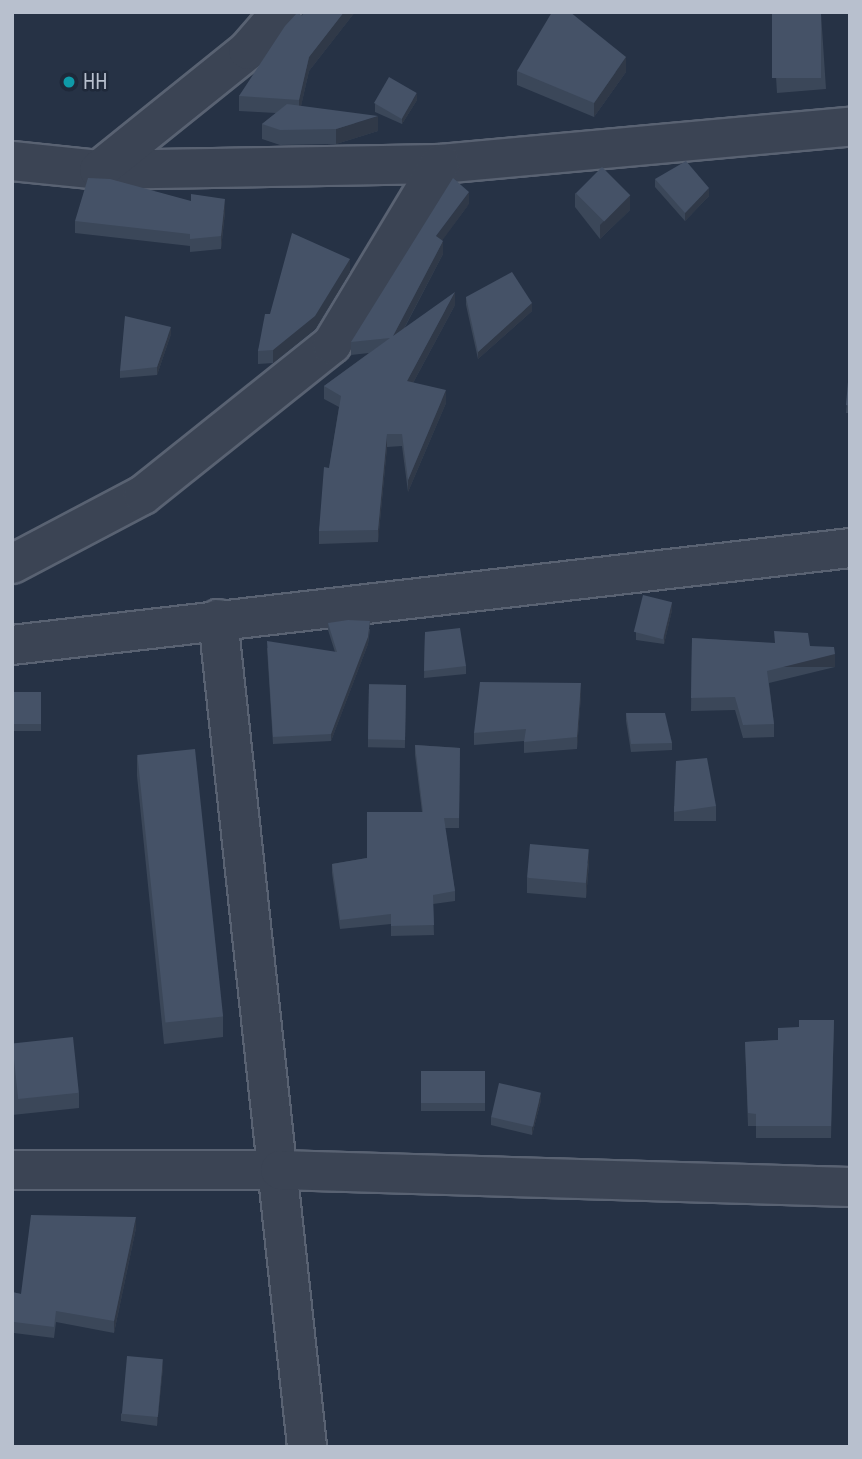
<!DOCTYPE html>
<html>
<head>
<meta charset="utf-8">
<style>
  body { margin:0 }
  #map { position:relative; width:862px; height:1459px; overflow:hidden; background:#263245; font-family:"Sofia Sans Condensed",sans-serif }
  div>[style] { position:absolute }
  [style*='--x'] { left:calc(var(--x)*1px); top:calc(var(--y)*1px); width:calc(var(--w)*1px); rotate:calc(var(--a)*1deg) }
  .roads { filter:drop-shadow(2px 0 #596272) drop-shadow(-2px 0 #596272) drop-shadow(0 2px #596272) drop-shadow(0 -2px #596272) }
  .minor>* { height:38px; margin:-19px; padding:0 19px; transform-origin:19px; border-radius:19px; background:#3b4454 }
  .wall>* { inset:0; background:#3b4759; transform-origin:0 0 }
  .shaded-wall>* { inset:0; background:#303948; transform-origin:0 0 }
  .building>* { inset:0; background:#455267; transform-origin:0 0 }
  .dots>* { width:19px; height:19px; translate:-50% -50%; box-sizing:border-box; border:4px solid #1f293a; border-radius:50% }
  span { translate:-50% -50%; white-space:nowrap; text-align:center; line-height:1.15; -webkit-text-stroke:5px #1f293a; paint-order:stroke }
  .poi-label { font-size:24px; color:#b8c0ce }
  .left { translate:0 -50%; text-align:left }
  .frame { position:absolute; inset:0; border:14px solid #b8c0ce; pointer-events:none }
</style>
</head>
<body>
<div id="map">
  <div class="roads">
    <div class="minor">
      <i style="--x:12;--y:161;--w:87;--a:5.9"></i>
      <i style="--x:99;--y:170;--w:341;--a:-1"></i>
      <i style="--x:440;--y:164;--w:412;--a:-5.2"></i>
      <i style="--x:99;--y:170;--w:191;--a:-38.8"></i>
      <i style="--x:248;--y:50;--w:50;--a:-49"></i>
      <i style="--x:12;--y:564;--w:148;--a:-27.8"></i>
      <i style="--x:143;--y:495;--w:242;--a:-38.6"></i>
      <i style="--x:332;--y:344;--w:210;--a:-59"></i>
      <i style="--x:218;--y:619;--w:833;--a:83.86"></i>
      <i style="--x:12;--y:645;--w:844;--a:-6.6"></i>
      <i style="--x:12;--y:1170;--w:268;--a:0"></i>
      <i style="--x:280;--y:1170;--w:570;--a:1.71"></i>
    </div>
  </div>
  <div class="wall">
    <i style="clip-path:polygon(304px 12px,355px 12px,309px 71px,301px 106px,378px 131px,336px 144px,280px 145px,262px 139px,262px 124px,276px 113px,239px 111px,239px 96px)"></i>
    <i style="clip-path:polygon(772px 12px,834px 12px,821px 13px,826px 89px,777px 93px)"></i>
    <i style="clip-path:polygon(517px 71px,626px 72px,594px 117px,517px 85px)"></i>
    <i style="clip-path:polygon(417px 100px,402px 124px,375px 112px,375px 104px)"></i>
    <i style="clip-path:polygon(655px 179px,709px 196px,685px 221px,655px 187px)"></i>
    <i style="clip-path:polygon(575px 193px,630px 210px,600px 239px,575px 207px)"></i>
    <i style="clip-path:polygon(469px 204px,442px 240px,443px 254px,404px 329px,455px 305px,413px 383px,446px 403px,408px 492px,402px 446px,387px 447px,378px 542px,319px 544px,319px 531px,339px 407px,324px 399px,324px 386px,369px 353px,351px 355px,351px 342px)"></i>
    <i style="clip-path:polygon(225px 212px,221px 249px,190px 252px,190px 246px,75px 233px,75px 221px)"></i>
    <i style="clip-path:polygon(350px 272px,315px 329px,273px 363px,258px 364px,258px 351px,270px 314px)"></i>
    <i style="clip-path:polygon(466px 297px,532px 311px,478px 359px,466px 305px)"></i>
    <i style="clip-path:polygon(171px 334px,157px 375px,120px 378px,120px 371px)"></i>
    <i style="clip-path:polygon(850px 370px,850px 413px,846px 413px)"></i>
    <i style="clip-path:polygon(672px 610px,664px 644px,636px 640px,636px 632px)"></i>
    <i style="clip-path:polygon(328px 623px,370px 629px,368px 644px,331px 741px,273px 744px,267px 648px,335px 652px,328px 630px)"></i>
    <i style="clip-path:polygon(425px 632px,466px 666px,466px 674px,424px 678px)"></i>
    <i style="clip-path:polygon(692px 638px,810px 646px,835px 667px,769px 683px,774px 724px,774px 737px,743px 738px,735px 710px,691px 711px)"></i>
    <i style="left:406px;top:685px;width:63px;height:37px;rotate:91deg"></i>
    <i style="left:41px;top:692px;width:39px;height:29px;rotate:90deg"></i>
    <i style="clip-path:polygon(581px 695px,577px 749px,524px 753px,524px 741px,474px 745px,474px 733px)"></i>
    <i style="clip-path:polygon(626px 713px,672px 743px,672px 750px,631px 752px,626px 721px)"></i>
    <i style="clip-path:polygon(415px 745px,460px 748px,459px 828px,445px 828px,455px 891px,455px 901px,433px 904px,434px 935px,391px 936px,391px 924px,340px 929px,332px 873px,332px 864px,367px 858px,422px 812px,415px 755px)"></i>
    <i style="clip-path:polygon(137px 755px,223px 1017px,223px 1037px,164px 1044px,137px 776px)"></i>
    <i style="left:716px;top:806px;width:15px;height:42px;rotate:90deg"></i>
    <i style="clip-path:polygon(589px 863px,586px 898px,527px 893px,527px 878px)"></i>
    <i style="clip-path:polygon(834px 1020px,831px 1138px,756px 1138px,756px 1126px,748px 1126px,745px 1042px,778px 1040px,799px 1027px)"></i>
    <i style="clip-path:polygon(12px 1044px,79px 1093px,79px 1108px,12px 1115px)"></i>
    <i style="left:485px;top:1071px;width:40px;height:64px;rotate:90deg"></i>
    <i style="clip-path:polygon(541px 1100px,532px 1135px,491px 1125px,491px 1117px)"></i>
    <i style="clip-path:polygon(136px 1228px,114px 1333px,56px 1322px,54px 1338px,14px 1333px,12px 1340px,12px 1292px,21px 1294px)"></i>
    <i style="clip-path:polygon(163px 1367px,157px 1426px,121px 1421px,121px 1414px)"></i>
  </div>
  <div class="shaded-wall">
    <i style="clip-path:polygon(344px 12px,355px 12px,309px 71px,299px 115px,299px 100px,309px 57px)"></i>
    <i style="clip-path:polygon(626px 57px,626px 72px,594px 117px,594px 103px)"></i>
    <i style="clip-path:polygon(417px 93px,417px 100px,402px 124px,402px 117px)"></i>
    <i style="clip-path:polygon(378px 116px,378px 131px,336px 144px,336px 129px)"></i>
    <i style="clip-path:polygon(709px 188px,709px 196px,685px 221px,685px 213px)"></i>
    <i style="clip-path:polygon(469px 192px,469px 204px,436px 249px,436px 236px)"></i>
    <i style="clip-path:polygon(630px 195px,630px 210px,600px 239px,600px 225px)"></i>
    <i style="clip-path:polygon(225px 199px,225px 212px,221px 249px,221px 236px)"></i>
    <i style="clip-path:polygon(443px 241px,443px 254px,393px 349px,393px 336px)"></i>
    <i style="clip-path:polygon(350px 259px,350px 272px,315px 329px,273px 363px,273px 350px)"></i>
    <i style="clip-path:polygon(455px 292px,455px 305px,407px 394px,407px 381px)"></i>
    <i style="clip-path:polygon(532px 303px,532px 311px,478px 359px,478px 352px)"></i>
    <i style="clip-path:polygon(171px 327px,171px 334px,157px 375px,157px 367px)"></i>
    <i style="clip-path:polygon(446px 390px,446px 403px,408px 492px,408px 480px)"></i>
    <i style="clip-path:polygon(387px 434px,387px 447px,378px 542px,378px 530px)"></i>
    <i style="clip-path:polygon(672px 602px,672px 610px,664px 644px,664px 636px)"></i>
    <i style="clip-path:polygon(370px 621px,368px 644px,331px 741px,331px 734px)"></i>
    <i style="left:835px;top:654px;width:13px;height:70px;rotate:90deg"></i>
    <i style="clip-path:polygon(581px 683px,581px 695px,577px 749px,577px 737px)"></i>
    <i style="clip-path:polygon(589px 849px,589px 863px,586px 898px,586px 883px)"></i>
    <i style="clip-path:polygon(541px 1093px,541px 1100px,532px 1135px,532px 1128px)"></i>
    <i style="clip-path:polygon(136px 1217px,136px 1228px,114px 1333px,114px 1321px)"></i>
    <i style="clip-path:polygon(163px 1359px,163px 1367px,157px 1426px,157px 1418px)"></i>
  </div>
  <div class="building">
    <i style="clip-path:polygon(304px 12px,344px 12px,309px 57px,299px 100px,239px 96px,285px 26px,297px 13px,302px 16px)"></i>
    <i style="clip-path:polygon(552px 12px,570px 12px,626px 57px,594px 103px,517px 71px)"></i>
    <i style="left:772px;top:12px;width:49px;height:66px"></i>
    <i style="left:389px;top:77px;width:32px;height:30px;rotate:30deg"></i>
    <i style="clip-path:polygon(287px 104px,378px 116px,336px 129px,280px 130px,262px 124px)"></i>
    <i style="clip-path:polygon(686px 161px,709px 188px,685px 213px,655px 179px)"></i>
    <i style="left:602px;top:167px;width:40px;height:37px;rotate:45deg"></i>
    <i style="clip-path:polygon(88px 178px,110px 179px,191px 201px,191px 194px,225px 199px,221px 236px,190px 239px,190px 234px,75px 221px)"></i>
    <i style="clip-path:polygon(453px 178px,469px 192px,436px 236px,443px 241px,393px 336px,455px 292px,407px 381px,446px 390px,408px 480px,402px 434px,387px 434px,378px 530px,319px 531px,324px 467px,329px 468px,341px 396px,324px 386px,390px 338px,351px 342px)"></i>
    <i style="clip-path:polygon(292px 233px,350px 259px,315px 316px,273px 350px,258px 351px,265px 314px,270px 314px)"></i>
    <i style="clip-path:polygon(512px 272px,532px 303px,478px 352px,466px 297px)"></i>
    <i style="clip-path:polygon(125px 316px,171px 327px,157px 367px,120px 371px)"></i>
    <i style="clip-path:polygon(849px 370px,850px 370px,850px 406px,846px 405px)"></i>
    <i style="left:643px;top:595px;width:30px;height:38px;rotate:14deg"></i>
    <i style="clip-path:polygon(348px 620px,370px 621px,368px 637px,331px 734px,273px 737px,267px 641px,337px 652px,328px 623px)"></i>
    <i style="clip-path:polygon(460px 628px,466px 666px,424px 671px,425px 632px)"></i>
    <i style="clip-path:polygon(774px 631px,808px 633px,810px 646px,834px 647px,835px 654px,767px 671px,774px 724px,743px 725px,735px 697px,691px 698px,692px 638px,775px 643px)"></i>
    <i style="clip-path:polygon(480px 682px,581px 683px,577px 737px,524px 742px,526px 729px,474px 733px)"></i>
    <i style="left:406px;top:685px;width:55px;height:37px;rotate:91deg"></i>
    <i style="left:41px;top:692px;width:32px;height:29px;rotate:90deg"></i>
    <i style="clip-path:polygon(626px 713px,665px 713px,672px 743px,631px 744px)"></i>
    <i style="clip-path:polygon(415px 745px,460px 748px,459px 818px,444px 818px,455px 891px,433px 895px,434px 925px,391px 926px,391px 914px,340px 920px,332px 864px,367px 858px,367px 812px,423px 812px)"></i>
    <i style="left:195px;top:749px;width:269px;height:58px;rotate:84deg"></i>
    <i style="clip-path:polygon(707px 758px,716px 806px,674px 812px,676px 761px)"></i>
    <i style="left:530px;top:844px;width:59px;height:34px;rotate:5deg"></i>
    <i style="clip-path:polygon(799px 1020px,834px 1020px,831px 1126px,756px 1126px,756px 1114px,748px 1113px,745px 1042px,778px 1040px,778px 1028px,799px 1027px)"></i>
    <i style="left:73px;top:1037px;width:56px;height:61px;rotate:84deg"></i>
    <i style="left:485px;top:1071px;width:32px;height:64px;rotate:90deg"></i>
    <i style="left:499px;top:1083px;width:43px;height:35px;rotate:13deg"></i>
    <i style="clip-path:polygon(31px 1215px,136px 1217px,114px 1321px,56px 1311px,54px 1327px,14px 1322px,12px 1329px,12px 1292px,21px 1294px)"></i>
    <i style="left:127px;top:1356px;width:36px;height:58px;rotate:5deg"></i>
  </div>
  <div class="dots">
    <i style="left:69px;top:82px;background:#0f9aa8"></i>
  </div>
  <div class="poi-label">
    <span class="left" style="left:83px;top:82px">HH</span>
  </div>
  <div class="frame"></div>
</div>
</body>
</html>
